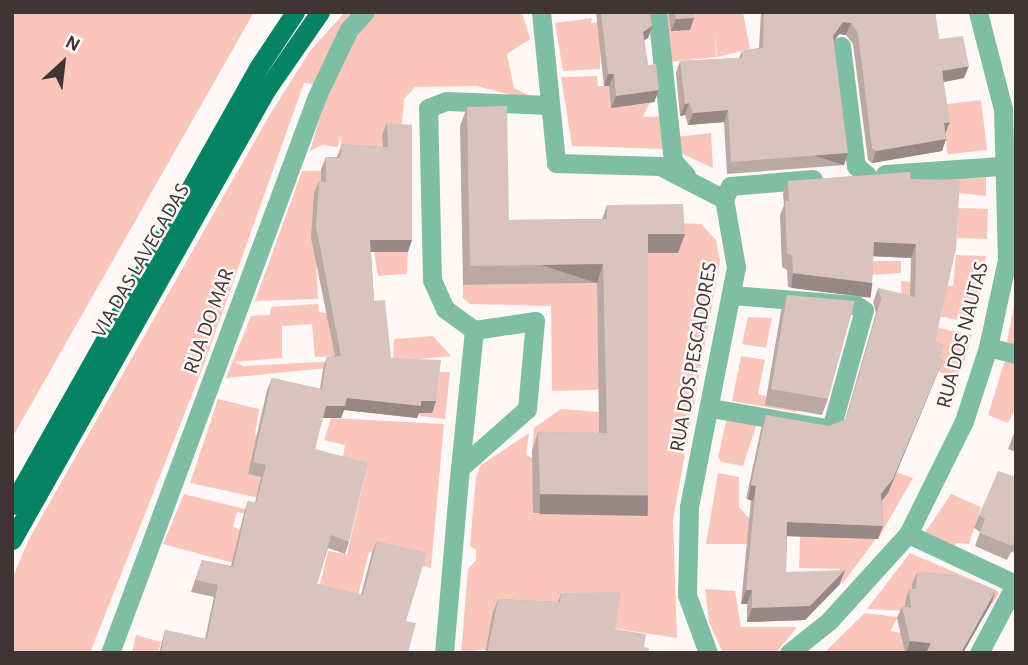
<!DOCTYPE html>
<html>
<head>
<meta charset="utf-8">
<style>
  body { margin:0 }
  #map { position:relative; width:1028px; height:665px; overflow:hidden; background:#fdf8f7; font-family:"Alegreya Sans",sans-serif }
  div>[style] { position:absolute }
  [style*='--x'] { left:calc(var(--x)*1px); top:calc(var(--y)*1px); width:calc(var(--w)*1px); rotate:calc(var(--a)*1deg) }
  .green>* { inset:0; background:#fac6bc; transform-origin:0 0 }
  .minor>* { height:19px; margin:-9.5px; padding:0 9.5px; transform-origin:9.5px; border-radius:9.5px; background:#80bda5 }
  .primary>* { height:19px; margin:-9.5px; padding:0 9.5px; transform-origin:9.5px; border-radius:9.5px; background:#058362 }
  .wall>* { inset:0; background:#bba8a3 }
  .shaded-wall>* { inset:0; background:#988885; transform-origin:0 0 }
  .building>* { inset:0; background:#d9c3be }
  span { translate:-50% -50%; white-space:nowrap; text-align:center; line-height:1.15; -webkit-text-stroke:5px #fdf8f7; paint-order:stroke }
  .street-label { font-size:21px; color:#3e3534 }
  .frame { position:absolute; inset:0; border:14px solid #3e3534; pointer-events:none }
  .north { position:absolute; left:28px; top:28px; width:70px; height:70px; -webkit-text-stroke:5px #fdf8f7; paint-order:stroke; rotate:27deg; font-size:19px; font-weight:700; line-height:28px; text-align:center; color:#3e3534 }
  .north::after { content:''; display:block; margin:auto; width:24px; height:32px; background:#3e3534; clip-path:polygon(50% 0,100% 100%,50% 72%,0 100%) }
</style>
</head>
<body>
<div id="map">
  <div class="green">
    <i style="clip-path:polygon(12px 12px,254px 12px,12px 438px)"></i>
    <i style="clip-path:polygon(345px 12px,522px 12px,530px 39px,507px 54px,514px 88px,548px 105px,477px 86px,415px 87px,404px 99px,401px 137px,384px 151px,342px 149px,340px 135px,338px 147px,322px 145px,310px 151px,323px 107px,323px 85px,304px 83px,203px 367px,90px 653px,12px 653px,12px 579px,29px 539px,269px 116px,310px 51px)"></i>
    <i style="clip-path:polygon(663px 12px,678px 12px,680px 31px,690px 30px,689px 12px,743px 12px,750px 49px,717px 57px,715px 34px,716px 57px,668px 62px)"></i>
    <i style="clip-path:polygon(592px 18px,591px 23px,602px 22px,600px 69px,563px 71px,555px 23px)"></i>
    <i style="clip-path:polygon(597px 76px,598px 86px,609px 86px,650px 102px,643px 117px,663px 116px,666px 149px,572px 146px,561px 77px)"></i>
    <i style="left:981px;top:100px;width:50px;height:40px;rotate:83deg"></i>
    <i style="clip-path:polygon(711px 133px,713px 168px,678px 152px,676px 137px)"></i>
    <i style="clip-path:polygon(302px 171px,321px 171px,321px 194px,397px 252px,408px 252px,407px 274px,378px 276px,374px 252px,325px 252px,316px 260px,318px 299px,255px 301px)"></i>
    <i style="clip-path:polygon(986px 177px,986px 196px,959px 193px,959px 189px,921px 187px,921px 180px)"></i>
    <i style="left:958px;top:208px;width:30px;height:30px;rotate:2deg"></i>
    <i style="clip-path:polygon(676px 223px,701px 224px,716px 240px,720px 261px,673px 520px,677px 638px,612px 628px,461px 653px,468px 569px,476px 560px,476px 550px,470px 546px,476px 477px,481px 465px,529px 433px,526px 455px,641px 513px,641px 253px,677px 253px)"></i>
    <i style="clip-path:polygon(956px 255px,986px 256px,973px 323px,902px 309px,901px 281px,953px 286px)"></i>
    <i style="clip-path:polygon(872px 261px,901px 261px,901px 273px,871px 275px)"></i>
    <i style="clip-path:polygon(597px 283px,599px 389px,594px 390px,552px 391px,551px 306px,470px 304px,463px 298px,463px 285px)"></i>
    <i style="clip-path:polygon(1016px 294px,1016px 345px,1007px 342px)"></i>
    <i style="clip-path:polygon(318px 304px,319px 312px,331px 314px,335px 356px,315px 357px,312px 324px,282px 326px,282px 358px,234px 362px,244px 366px,393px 358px,394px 339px,433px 336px,451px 356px,226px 378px,251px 316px,270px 315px,271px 307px)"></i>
    <i style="clip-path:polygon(748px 317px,772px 318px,766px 348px,742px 344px)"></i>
    <i style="clip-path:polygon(935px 327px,972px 335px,959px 379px,935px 370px)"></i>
    <i style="clip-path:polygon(741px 356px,765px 360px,758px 394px,798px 404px,796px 412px,732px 401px)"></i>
    <i style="clip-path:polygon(1005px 360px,1016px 363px,1016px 408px,1008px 423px,988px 415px)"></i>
    <i style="clip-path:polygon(436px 372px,450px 372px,445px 419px,419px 416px)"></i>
    <i style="clip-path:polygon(218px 399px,259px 409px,255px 435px,260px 437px,249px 474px,269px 479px,264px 499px,190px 483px)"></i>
    <i style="clip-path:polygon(561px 409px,599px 412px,600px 451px,532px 451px,534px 428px)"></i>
    <i style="clip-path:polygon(727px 417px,758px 420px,743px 466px,721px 462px,718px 457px)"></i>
    <i style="clip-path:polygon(331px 418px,444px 424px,431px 568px,369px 552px,357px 599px,319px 588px,328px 551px,347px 554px,365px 476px,341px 469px,345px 445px,324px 440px)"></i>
    <i style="clip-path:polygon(896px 472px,913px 478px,878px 539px,877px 525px,850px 503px)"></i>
    <i style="clip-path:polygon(718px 473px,739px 477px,739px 507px,772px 544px,706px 544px)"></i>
    <i style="clip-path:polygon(184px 494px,253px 511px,252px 515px,237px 512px,233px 527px,240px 529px,241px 565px,163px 544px)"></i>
    <i style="clip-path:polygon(951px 494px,981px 507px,969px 544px,956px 543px,954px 551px,922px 537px)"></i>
    <i style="clip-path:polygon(800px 536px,876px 539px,842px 584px,840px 569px,799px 568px)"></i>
    <i style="clip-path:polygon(910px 553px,996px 590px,999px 593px,993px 603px,949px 587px,911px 601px,905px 611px,867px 609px)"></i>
    <i style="clip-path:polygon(705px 589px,735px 591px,741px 627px,797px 627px,776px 653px,723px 653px,709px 622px)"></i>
    <i style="clip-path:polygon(865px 613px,898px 617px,890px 631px,901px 633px,905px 653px,824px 653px)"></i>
    <i style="clip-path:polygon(136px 635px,161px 642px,158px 653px,132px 653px)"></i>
  </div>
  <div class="minor">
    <i style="--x:541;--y:12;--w:152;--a:84.3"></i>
    <i style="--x:556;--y:163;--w:104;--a:1.7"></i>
    <i style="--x:660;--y:166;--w:72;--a:27.3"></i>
    <i style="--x:724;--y:199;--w:69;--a:80"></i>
    <i style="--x:736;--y:267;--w:245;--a:101.1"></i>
    <i style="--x:689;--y:507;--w:88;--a:91.3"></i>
    <i style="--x:687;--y:595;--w:62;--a:70.1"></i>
    <i style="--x:657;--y:12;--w:150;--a:83.9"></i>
    <i style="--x:673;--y:161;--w:19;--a:47"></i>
    <i style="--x:841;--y:46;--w:121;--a:82.9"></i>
    <i style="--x:856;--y:166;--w:14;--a:39"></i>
    <i style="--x:885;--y:174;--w:130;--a:-4"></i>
    <i style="--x:724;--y:199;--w:14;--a:-65"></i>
    <i style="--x:730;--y:186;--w:83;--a:-4.8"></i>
    <i style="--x:535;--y:321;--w:88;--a:95.2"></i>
    <i style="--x:527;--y:409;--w:89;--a:138.6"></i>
    <i style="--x:460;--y:468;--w:139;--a:-84.2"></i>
    <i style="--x:474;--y:330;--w:62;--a:-8.4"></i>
    <i style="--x:474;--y:330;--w:36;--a:-144"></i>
    <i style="--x:445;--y:309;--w:32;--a:-114"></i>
    <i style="--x:432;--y:280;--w:172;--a:-91.3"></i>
    <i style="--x:428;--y:108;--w:19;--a:-21"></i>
    <i style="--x:446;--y:101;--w:102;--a:2.2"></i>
    <i style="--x:988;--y:347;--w:29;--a:14"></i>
    <i style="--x:711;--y:408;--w:117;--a:9.9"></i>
    <i style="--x:826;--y:428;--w:7;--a:-27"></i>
    <i style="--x:832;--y:425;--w:119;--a:-74.5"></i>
    <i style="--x:864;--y:310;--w:9;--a:-148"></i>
    <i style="--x:856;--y:305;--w:125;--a:-175.4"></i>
    <i style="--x:908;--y:534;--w:118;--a:25"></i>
    <i style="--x:110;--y:653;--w:594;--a:-69.61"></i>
    <i style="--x:317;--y:96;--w:74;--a:-64.5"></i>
    <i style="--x:349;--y:29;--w:23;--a:-47"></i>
    <i style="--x:444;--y:653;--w:186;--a:-85.1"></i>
    <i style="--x:789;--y:653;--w:51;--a:-38.7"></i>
    <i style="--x:829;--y:621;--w:118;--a:-47.8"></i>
    <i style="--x:908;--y:534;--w:126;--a:-63.6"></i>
    <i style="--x:964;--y:421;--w:78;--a:-72"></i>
    <i style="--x:988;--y:347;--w:89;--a:-77.7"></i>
    <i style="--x:1007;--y:260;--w:151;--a:-91.5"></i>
    <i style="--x:1003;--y:109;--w:100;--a:-104.5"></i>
    <i style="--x:979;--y:653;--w:79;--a:-62.1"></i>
  </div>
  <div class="primary">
    <i style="--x:12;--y:505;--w:501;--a:-60.62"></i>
    <i style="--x:258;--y:68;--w:67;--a:-56.5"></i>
    <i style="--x:12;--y:540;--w:517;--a:-60.56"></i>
    <i style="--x:266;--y:90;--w:95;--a:-55.3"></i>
  </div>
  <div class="wall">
    <i style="clip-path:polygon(596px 12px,650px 12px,652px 26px,648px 38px,644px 40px,648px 65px,659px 90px,654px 102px,611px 108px,609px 86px,604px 86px)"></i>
    <i style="clip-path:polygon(668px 12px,694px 12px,690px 30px,671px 31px)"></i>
    <i style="clip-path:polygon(761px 12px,935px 12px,939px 39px,964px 78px,944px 82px,946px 139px,942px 151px,872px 163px,868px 160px,853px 44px,846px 35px,839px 34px,834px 41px,844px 165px,727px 174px,724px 122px,688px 125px,685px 115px,680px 116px,676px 73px,680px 61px,739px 58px,742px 51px,759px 48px)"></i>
    <i style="clip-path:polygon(467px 107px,509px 220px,602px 219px,607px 205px,678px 253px,648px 253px,648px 495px,641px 514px,533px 513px,532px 451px,538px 432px,599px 433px,597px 283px,463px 285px,460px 126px)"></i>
    <i style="clip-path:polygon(387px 123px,408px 252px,371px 252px,374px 301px,391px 358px,436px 401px,432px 413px,419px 413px,417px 418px,344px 410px,341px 418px,322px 418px,315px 449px,349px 542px,345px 554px,328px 548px,317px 584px,361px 595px,372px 553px,377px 541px,406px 621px,408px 653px,159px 653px,165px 630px,205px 639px,214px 597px,191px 592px,202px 560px,231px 566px,244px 513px,248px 501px,255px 503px,261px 477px,248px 474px,267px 390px,272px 378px,320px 389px,323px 369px,327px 357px,335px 356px,311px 238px,314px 193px,319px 181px,321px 181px,321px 169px,326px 157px,337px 157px,342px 144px,383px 147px,382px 135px)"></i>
    <i style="clip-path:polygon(910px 172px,935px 341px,939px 358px,943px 360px,888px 493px,882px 501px,883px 526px,878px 539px,787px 536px,786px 572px,840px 584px,805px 620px,747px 622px,747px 604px,741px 604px,751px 500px,746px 499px,761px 429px,766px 415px,829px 426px,845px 420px,876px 313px,873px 302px,878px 288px,910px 296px,911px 258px,873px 256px,872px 283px,867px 297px,788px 287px,787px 270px,782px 267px,780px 215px,784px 205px,783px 194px,788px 181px)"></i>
    <i style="clip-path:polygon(787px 295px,828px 399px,822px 415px,765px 405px,781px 311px)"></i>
    <i style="clip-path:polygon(1016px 428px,1016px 452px,1008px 449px)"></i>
    <i style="clip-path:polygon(1016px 477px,1016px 553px,1011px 552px,1007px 560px,975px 546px,980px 532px,974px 528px,979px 515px)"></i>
    <i style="clip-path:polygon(917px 572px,992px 602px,963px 653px,905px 653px,897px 618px,902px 606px,905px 606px,905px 602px,909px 589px,912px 589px,912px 584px)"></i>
    <i style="clip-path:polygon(561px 593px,615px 629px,644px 647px,648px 653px,485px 653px,493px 612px,498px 599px,558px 602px)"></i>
  </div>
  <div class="shaded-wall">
    <i style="clip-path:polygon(694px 18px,690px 30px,671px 31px,676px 19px)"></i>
    <i style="clip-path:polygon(843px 22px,851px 23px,846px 35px,839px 34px,829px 48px,833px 36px)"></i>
    <i style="clip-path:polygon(652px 26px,648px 38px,639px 44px,643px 32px)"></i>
    <i style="clip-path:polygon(969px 66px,964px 78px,938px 83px,942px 71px)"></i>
    <i style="clip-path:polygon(608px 74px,614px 74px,609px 86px,604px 86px)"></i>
    <i style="clip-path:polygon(659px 90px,654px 102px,611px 108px,616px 96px)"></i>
    <i style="clip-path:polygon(689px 103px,685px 115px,680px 116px,685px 104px)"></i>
    <i style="clip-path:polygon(728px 110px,724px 122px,688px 125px,693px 113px)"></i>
    <i style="clip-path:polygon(950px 122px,945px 134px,944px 123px)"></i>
    <i style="clip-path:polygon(946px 139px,942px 151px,872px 163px,876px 151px)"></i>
    <i style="left:848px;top:153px;width:13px;height:117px;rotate:108deg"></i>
    <i style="clip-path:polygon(648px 234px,685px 234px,678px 253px,641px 253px)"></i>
    <i style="clip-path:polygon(370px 240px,412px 240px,408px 252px,366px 252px)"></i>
    <i style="clip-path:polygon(874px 242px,916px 244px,911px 258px,868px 256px)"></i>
    <i style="left:603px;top:264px;width:20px;height:133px;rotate:108deg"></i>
    <i style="left:793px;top:273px;width:80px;height:15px;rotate:7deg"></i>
    <i style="clip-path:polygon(943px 360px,888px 493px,876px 507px,881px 494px)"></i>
    <i style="clip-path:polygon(347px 398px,421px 401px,436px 401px,432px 413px,419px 413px,417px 418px,344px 410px,341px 418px,321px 418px,326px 406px)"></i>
    <i style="left:751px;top:485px;width:5px;height:15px;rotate:11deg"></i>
    <i style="left:540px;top:494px;width:108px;height:20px;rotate:1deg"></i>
    <i style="clip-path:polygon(787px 522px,883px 526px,878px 539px,782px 536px)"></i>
    <i style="clip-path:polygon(845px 570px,840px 584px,805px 620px,747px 622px,752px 608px)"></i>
    <i style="clip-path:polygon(746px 590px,752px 590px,747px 604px,741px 604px)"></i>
    <i style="clip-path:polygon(996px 590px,992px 602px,963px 653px,961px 653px)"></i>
    <i style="clip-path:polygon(910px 641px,931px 643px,928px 653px,906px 653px)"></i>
  </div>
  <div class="building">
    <i style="clip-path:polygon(601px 12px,650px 12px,652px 26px,643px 32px,648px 65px,656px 64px,659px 90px,616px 96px,614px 74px,608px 74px)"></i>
    <i style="clip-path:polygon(675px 12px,694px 12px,694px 18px,676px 19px)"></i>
    <i style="clip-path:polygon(764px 12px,935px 12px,939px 39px,963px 36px,969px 66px,942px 71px,950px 122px,944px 123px,946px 139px,876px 151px,872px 148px,858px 33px,851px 23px,843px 22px,833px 36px,848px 153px,731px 162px,728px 110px,693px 113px,689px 103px,685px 104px,680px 61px,742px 58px,742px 51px,763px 48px)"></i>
    <i style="clip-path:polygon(507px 106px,509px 220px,607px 219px,607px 205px,683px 204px,685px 234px,648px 234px,648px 495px,540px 494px,538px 432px,607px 433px,603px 264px,470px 266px,467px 107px)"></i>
    <i style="clip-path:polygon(387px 123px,412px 125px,412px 240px,370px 240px,374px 301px,385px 300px,391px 358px,441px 360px,436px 401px,421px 401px,421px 406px,347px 398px,345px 406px,326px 406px,315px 449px,368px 463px,349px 542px,331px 535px,317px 584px,363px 595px,377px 541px,427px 553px,406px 621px,416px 623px,408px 653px,161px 653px,165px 630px,207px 639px,218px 585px,196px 580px,202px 560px,233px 567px,248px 501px,256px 503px,266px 465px,253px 462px,272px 378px,322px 389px,327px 357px,341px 356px,316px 226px,319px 181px,326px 182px,326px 157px,340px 158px,342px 144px,388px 147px)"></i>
    <i style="clip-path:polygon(910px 172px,911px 179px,960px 180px,956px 249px,935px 341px,944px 345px,939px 358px,943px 360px,893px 479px,881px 494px,883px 526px,787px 522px,786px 572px,845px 570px,810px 606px,752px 608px,752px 590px,746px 590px,756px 486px,751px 485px,766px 415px,829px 426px,846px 419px,881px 299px,878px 288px,915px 297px,916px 244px,874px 242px,872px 283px,793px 273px,792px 256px,787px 253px,785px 201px,789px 201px,788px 181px)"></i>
    <i style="clip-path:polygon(787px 295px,855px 301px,828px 399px,771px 389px)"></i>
    <i style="clip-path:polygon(998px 471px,1016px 477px,1016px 538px,1012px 546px,980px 533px,985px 519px,979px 515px)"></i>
    <i style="clip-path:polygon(917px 572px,954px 574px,996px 590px,961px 653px,926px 653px,931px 643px,910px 641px,902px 606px,911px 608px,909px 589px,916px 589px)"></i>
    <i style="clip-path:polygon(621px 592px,615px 629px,646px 634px,644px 647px,649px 648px,648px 653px,487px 653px,498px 599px,560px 602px,561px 593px)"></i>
  </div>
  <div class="street-label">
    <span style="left:141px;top:261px;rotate:-60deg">VIA DAS LAVEGADAS</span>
    <span style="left:209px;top:321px;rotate:-70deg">RUA DO MAR</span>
    <span style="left:963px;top:335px;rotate:-75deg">RUA DOS NAUTAS</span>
    <span style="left:694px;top:357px;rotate:-80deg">RUA DOS PESCADORES</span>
  </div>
  <div class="frame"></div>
  <div class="north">N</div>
</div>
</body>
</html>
